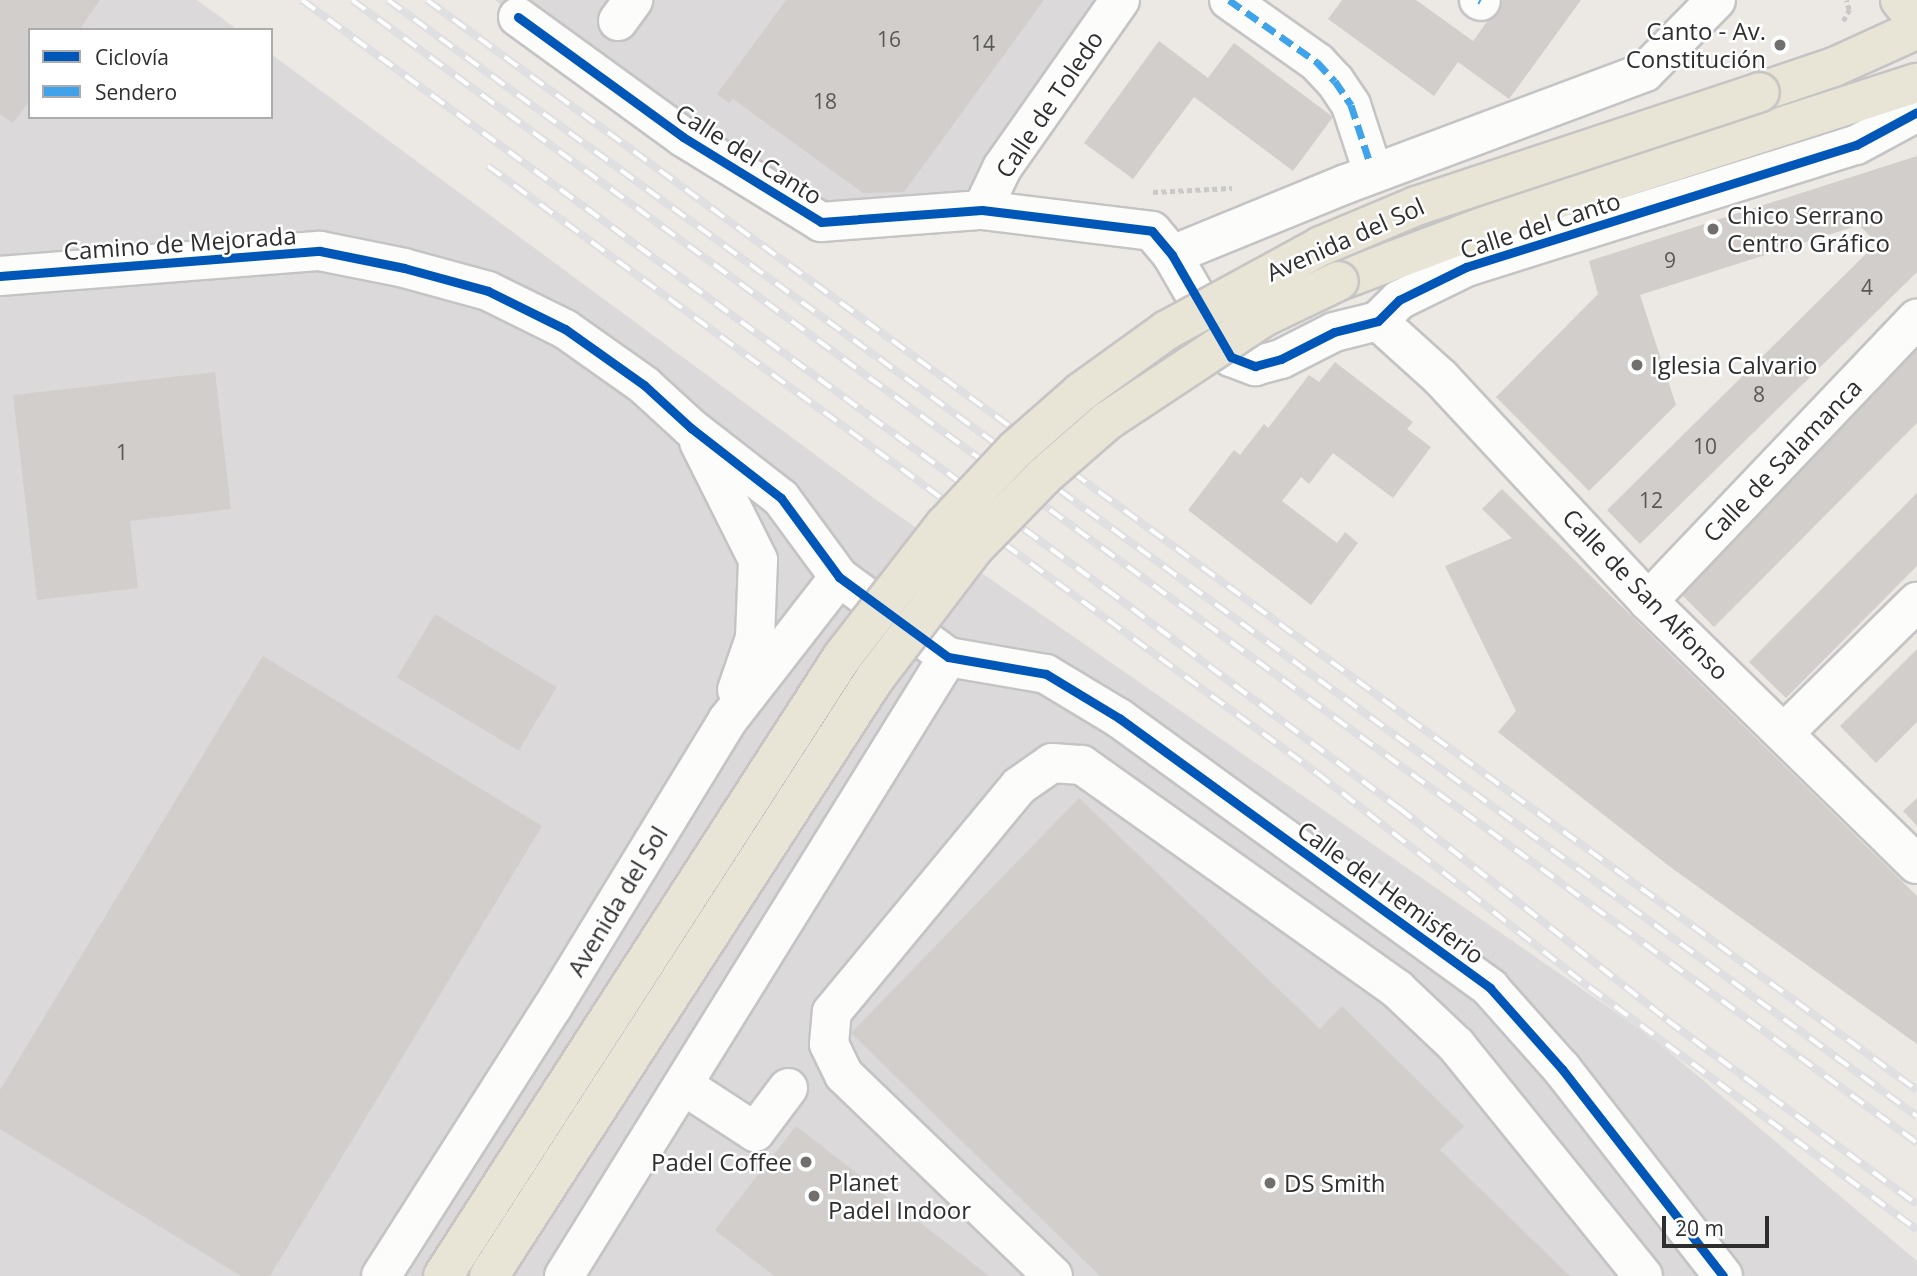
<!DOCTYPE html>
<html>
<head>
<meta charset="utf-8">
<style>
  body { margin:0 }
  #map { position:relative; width:1917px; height:1276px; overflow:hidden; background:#ece8e4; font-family:"Open Sans",sans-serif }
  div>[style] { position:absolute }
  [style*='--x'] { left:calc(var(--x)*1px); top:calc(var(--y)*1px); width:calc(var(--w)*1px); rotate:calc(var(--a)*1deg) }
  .industrial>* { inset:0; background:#dcd9db }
  .building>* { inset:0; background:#d1cecb; transform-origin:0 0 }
  .path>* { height:4.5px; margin-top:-2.25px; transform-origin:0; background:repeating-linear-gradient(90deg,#c9c9c8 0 5px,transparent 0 8.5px) }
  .roads { filter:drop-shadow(2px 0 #c5c4c5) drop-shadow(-2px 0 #c5c4c5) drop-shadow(0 2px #c5c4c5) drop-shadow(0 -2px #c5c4c5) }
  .minor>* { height:38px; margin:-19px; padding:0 19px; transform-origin:19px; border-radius:19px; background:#fcfcfb }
  .major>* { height:38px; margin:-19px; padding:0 19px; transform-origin:19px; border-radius:19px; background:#e8e4d6 }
  .rail>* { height:8px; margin-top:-4px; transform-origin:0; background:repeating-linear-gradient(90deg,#fff 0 16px,#dfdfe1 0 32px); box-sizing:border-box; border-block:2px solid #dfdfe1 }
  .bridges { filter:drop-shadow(2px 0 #c6c5c4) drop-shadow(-2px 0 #c6c5c4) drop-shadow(0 2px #c6c5c4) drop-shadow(0 -2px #c6c5c4) }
  .major-bridge>* { height:38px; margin:-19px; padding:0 19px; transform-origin:19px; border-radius:19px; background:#e8e4d6 }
  .quiet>* { height:7px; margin-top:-3.5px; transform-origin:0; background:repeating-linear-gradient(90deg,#3ea3eb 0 14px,transparent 0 21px) }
  .cycleway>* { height:9px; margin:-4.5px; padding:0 4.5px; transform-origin:4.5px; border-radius:4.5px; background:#0057b8 }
  .dots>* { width:19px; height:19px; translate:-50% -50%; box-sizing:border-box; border:4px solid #fff; border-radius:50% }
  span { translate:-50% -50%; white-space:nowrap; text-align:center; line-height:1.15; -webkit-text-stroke:5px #fff; paint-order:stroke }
  .number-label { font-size:21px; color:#585857 }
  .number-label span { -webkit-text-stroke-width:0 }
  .poi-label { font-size:24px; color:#2e2e2e }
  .right { translate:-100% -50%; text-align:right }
  .left { translate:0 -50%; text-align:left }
  .street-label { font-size:24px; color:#2e2e2e }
  .legend { position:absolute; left:28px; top:28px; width:245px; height:91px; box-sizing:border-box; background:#fff; border:2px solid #ababab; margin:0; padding:9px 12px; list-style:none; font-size:21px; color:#2e2e2e }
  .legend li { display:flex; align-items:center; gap:14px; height:35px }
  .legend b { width:35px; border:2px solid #ababab }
  .scale { position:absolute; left:1662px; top:1216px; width:107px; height:32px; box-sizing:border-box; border:4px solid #2e2e2e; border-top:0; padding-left:9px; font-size:21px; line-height:24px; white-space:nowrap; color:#2e2e2e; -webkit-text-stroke:5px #fff; paint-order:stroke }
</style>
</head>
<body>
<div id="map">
  <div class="industrial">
    <i style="clip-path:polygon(0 0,197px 0,238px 30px,30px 30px,30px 117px,271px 117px,271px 54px,882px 504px,1654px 1039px,1917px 1261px,1917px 1276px,0 1276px)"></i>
    <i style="clip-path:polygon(495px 0,1120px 0,982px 210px,821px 222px,683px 137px)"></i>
  </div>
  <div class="building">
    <i style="clip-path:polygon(0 0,100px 0,79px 30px,30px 30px,30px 100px,13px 123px,0 114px)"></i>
    <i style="clip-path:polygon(786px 0,1044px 0,904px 192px,863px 193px,733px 99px,729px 103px,717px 94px)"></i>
    <i style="clip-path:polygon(1342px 0,1416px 0,1473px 41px,1503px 0,1581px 0,1509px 99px,1458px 62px,1434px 96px,1328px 19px)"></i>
    <i style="clip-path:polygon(1159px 41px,1208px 78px,1234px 43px,1333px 117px,1293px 171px,1194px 97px,1133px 179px,1084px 143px)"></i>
    <i style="clip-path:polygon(1917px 156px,1917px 272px,1640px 544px,1607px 510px,1877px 243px,1859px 225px,1640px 295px,1676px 405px,1589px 491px,1496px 397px,1598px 294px,1589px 261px)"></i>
    <i style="clip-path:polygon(1917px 349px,1917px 423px,1714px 627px,1677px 590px)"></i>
    <i style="clip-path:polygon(1335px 362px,1413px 422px,1407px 429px,1431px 447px,1393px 498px,1333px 453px,1309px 484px,1301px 477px,1282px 501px,1337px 543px,1345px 532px,1358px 543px,1311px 605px,1188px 510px,1234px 450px,1240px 455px,1264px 424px,1268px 428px,1309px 375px,1319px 382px)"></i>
    <i style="clip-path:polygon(215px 372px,231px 509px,130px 521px,138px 588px,37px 600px,13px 395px)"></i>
    <i style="clip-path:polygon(1502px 489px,1917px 896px,1917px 1044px,1669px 866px,1498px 732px,1516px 711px,1445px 566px,1512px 538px,1482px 509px)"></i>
    <i style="clip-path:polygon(1917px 493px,1917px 566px,1786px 698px,1749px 662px)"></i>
    <i style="left:435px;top:614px;width:142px;height:74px;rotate:31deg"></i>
    <i style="clip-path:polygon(1917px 649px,1917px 722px,1876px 763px,1840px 726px)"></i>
    <i style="clip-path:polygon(263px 656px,542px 826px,270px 1276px,241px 1276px,0 1129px,0 1090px)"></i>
    <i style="clip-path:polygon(1079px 798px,1320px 1029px,1342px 1006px,1464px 1126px,1440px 1150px,1570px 1276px,1100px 1276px,851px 1033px)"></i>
    <i style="clip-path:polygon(1917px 798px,1917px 826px,1903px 811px)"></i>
    <i style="clip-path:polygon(796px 1126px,989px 1276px,774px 1276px,715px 1230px)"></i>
  </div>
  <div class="path">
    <i style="--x:1843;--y:21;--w:13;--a:-61"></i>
    <i style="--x:1849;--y:10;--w:10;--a:-107"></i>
    <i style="--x:1153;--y:192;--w:79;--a:-2.9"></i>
  </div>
  <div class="roads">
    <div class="minor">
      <i style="--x:1229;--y:0;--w:108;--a:35.2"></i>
      <i style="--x:1317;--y:62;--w:26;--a:47"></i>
      <i style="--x:1335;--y:81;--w:29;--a:56"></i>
      <i style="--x:1351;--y:105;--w:58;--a:71.9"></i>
      <i style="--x:1479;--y:0;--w:2;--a:27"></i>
      <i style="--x:518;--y:17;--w:204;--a:36"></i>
      <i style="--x:683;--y:137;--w:162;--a:31.6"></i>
      <i style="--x:821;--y:222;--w:161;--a:-4.3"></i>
      <i style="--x:982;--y:210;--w:171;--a:7"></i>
      <i style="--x:1152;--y:231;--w:31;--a:50"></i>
      <i style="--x:1172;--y:255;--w:118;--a:60"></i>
      <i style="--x:1231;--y:357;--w:26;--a:21"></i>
      <i style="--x:1255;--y:366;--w:27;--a:-15"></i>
      <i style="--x:1281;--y:359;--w:59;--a:-27"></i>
      <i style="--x:1334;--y:332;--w:45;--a:-14"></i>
      <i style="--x:1378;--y:321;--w:30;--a:-45"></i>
      <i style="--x:1399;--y:300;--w:75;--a:-26.2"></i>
      <i style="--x:1466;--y:267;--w:409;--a:-17.4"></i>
      <i style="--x:1856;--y:145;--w:69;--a:-28.4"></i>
      <i style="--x:618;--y:21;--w:26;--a:-54"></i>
      <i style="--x:982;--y:210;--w:47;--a:-64.5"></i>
      <i style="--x:1002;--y:168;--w:205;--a:-54.9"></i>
      <i style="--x:1172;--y:255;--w:188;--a:-22.2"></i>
      <i style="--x:1346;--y:184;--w:319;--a:-20.5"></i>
      <i style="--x:1645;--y:72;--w:101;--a:-45.4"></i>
      <i style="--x:0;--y:276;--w:321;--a:-4.5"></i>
      <i style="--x:320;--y:251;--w:86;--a:11.4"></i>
      <i style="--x:404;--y:268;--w:87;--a:15.3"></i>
      <i style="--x:488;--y:291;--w:86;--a:26.3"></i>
      <i style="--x:565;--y:329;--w:97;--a:35.3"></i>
      <i style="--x:644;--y:385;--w:64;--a:42.5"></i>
      <i style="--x:691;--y:428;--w:114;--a:37.9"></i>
      <i style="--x:781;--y:498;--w:98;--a:53.7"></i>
      <i style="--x:839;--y:577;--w:135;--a:36.3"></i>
      <i style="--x:948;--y:657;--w:99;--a:9.8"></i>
      <i style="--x:1046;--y:674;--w:85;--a:31.1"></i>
      <i style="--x:1119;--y:718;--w:459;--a:36"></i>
      <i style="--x:1490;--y:988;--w:108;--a:48.4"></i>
      <i style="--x:1562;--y:1069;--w:262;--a:52.1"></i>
      <i style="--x:1378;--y:321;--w:85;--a:42.1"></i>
      <i style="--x:1441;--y:378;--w:304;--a:47.1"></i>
      <i style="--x:1648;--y:601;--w:376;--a:44.4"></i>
      <i style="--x:699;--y:442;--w:132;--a:63.4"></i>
      <i style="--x:758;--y:560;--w:78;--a:92.2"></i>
      <i style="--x:755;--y:638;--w:55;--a:109.1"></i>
      <i style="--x:1648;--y:601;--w:390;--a:-46.4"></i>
      <i style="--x:1784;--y:733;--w:187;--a:-44.6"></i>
      <i style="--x:683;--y:1085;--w:86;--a:33.1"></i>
      <i style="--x:755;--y:1132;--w:55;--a:-53.1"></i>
      <i style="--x:381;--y:1276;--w:318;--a:-57.5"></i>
      <i style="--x:552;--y:1008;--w:336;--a:-58.6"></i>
      <i style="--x:727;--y:721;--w:182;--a:-52.1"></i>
      <i style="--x:564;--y:1276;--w:728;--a:-58.19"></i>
      <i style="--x:1053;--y:1276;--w:290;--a:-136.1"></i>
      <i style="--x:844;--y:1075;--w:34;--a:-116"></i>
      <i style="--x:829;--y:1044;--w:32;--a:-85"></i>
      <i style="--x:832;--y:1012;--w:293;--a:-50.4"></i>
      <i style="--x:1019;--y:786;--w:40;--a:-34.9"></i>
      <i style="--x:1052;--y:763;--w:30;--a:4"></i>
      <i style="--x:1082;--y:765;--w:387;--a:35.4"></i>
      <i style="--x:1397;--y:989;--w:81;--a:43.5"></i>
      <i style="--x:1456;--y:1045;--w:297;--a:51"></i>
    </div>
    <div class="major">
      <i style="--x:1900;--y:0;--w:19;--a:51"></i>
      <i style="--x:1760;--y:92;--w:78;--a:-18.7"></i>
      <i style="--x:1834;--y:67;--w:82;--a:-24.4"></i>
      <i style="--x:1339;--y:281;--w:227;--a:-20.7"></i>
      <i style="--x:1551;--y:201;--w:385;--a:-17.9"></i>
    </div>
  </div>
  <div class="rail">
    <i style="--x:302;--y:0;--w:997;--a:36.23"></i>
    <i style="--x:1106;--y:589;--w:366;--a:36.8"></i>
    <i style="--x:1399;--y:808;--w:342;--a:38.3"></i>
    <i style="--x:1667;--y:1020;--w:310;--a:36.4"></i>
    <i style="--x:352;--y:0;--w:1938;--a:36.14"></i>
    <i style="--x:388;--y:0;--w:1893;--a:36.13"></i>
    <i style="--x:427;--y:0;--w:1846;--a:36.19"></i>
    <i style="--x:488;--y:166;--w:1027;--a:36.21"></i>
    <i style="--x:1317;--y:773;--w:346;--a:38.2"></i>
    <i style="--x:1589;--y:987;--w:408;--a:36.5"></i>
  </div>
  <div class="bridges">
    <div class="major-bridge">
      <i style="--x:443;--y:1276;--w:736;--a:-57.19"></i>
      <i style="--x:842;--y:657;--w:166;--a:-52.1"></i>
      <i style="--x:944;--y:526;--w:104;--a:-46.9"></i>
      <i style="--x:1015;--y:450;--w:88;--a:-41.3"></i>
      <i style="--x:1081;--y:392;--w:106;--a:-35.8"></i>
      <i style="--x:1167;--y:330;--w:175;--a:-28.6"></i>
      <i style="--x:1321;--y:246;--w:103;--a:-22.8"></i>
      <i style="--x:1416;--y:206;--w:362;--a:-18.3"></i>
      <i style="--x:489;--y:1276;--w:712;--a:-57.16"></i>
      <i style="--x:875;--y:678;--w:163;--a:-52.7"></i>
      <i style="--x:974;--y:548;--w:100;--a:-45.8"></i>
      <i style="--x:1044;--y:476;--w:84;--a:-41.1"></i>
      <i style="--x:1107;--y:421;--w:186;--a:-33.6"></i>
      <i style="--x:1262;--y:318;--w:85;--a:-25.7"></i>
    </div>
  </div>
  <div class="quiet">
    <i style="--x:1229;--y:0;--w:108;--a:35.2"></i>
    <i style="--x:1317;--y:62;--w:26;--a:47"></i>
    <i style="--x:1335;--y:81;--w:29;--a:56"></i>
    <i style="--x:1351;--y:105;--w:58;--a:71.9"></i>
    <i style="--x:1479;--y:0;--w:2;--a:27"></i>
  </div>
  <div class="cycleway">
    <i style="--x:518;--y:17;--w:204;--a:36"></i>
    <i style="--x:683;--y:137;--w:162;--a:31.6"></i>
    <i style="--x:821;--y:222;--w:161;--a:-4.3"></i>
    <i style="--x:982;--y:210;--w:171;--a:7"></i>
    <i style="--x:1152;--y:231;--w:31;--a:50"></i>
    <i style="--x:1172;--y:255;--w:118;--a:60"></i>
    <i style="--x:1231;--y:357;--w:26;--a:21"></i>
    <i style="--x:1255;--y:366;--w:27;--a:-15"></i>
    <i style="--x:1281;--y:359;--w:59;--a:-27"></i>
    <i style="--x:1334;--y:332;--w:45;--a:-14"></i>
    <i style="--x:1378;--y:321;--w:30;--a:-45"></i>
    <i style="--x:1399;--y:300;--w:75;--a:-26.2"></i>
    <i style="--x:1466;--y:267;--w:409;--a:-17.4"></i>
    <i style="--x:1856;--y:145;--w:69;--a:-28.4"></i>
    <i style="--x:0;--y:276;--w:321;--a:-4.5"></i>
    <i style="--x:320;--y:251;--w:86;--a:11.4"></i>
    <i style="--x:404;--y:268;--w:87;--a:15.3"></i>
    <i style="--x:488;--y:291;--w:86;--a:26.3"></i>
    <i style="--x:565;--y:329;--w:97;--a:35.3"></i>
    <i style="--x:644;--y:385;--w:64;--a:42.5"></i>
    <i style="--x:691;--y:428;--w:114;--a:37.9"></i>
    <i style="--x:781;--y:498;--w:98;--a:53.7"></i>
    <i style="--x:839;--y:577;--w:135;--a:36.3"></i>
    <i style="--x:948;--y:657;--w:99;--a:9.8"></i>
    <i style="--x:1046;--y:674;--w:85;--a:31.1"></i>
    <i style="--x:1119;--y:718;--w:459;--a:36"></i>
    <i style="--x:1490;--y:988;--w:108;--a:48.4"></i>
    <i style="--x:1562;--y:1069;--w:262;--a:52.1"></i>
  </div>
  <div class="dots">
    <i style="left:1780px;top:45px;background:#706f6e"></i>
    <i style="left:1713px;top:229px;background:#706f6e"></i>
    <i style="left:1637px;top:365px;background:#706f6e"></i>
    <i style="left:806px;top:1162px;background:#706f6e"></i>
    <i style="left:1270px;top:1183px;background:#706f6e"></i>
    <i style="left:814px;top:1196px;background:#706f6e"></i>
  </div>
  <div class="number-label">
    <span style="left:889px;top:39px">16</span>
    <span style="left:983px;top:43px">14</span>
    <span style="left:825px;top:101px">18</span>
    <span style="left:1670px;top:260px">9</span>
    <span style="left:1867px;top:287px">4</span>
    <span style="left:1759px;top:394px">8</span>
    <span style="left:1705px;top:446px">10</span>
    <span style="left:122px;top:452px">1</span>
    <span style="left:1651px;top:500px">12</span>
  </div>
  <div class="poi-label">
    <span class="right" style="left:1766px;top:45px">Canto - Av.<br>Constitución</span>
    <span class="left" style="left:1727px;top:229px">Chico Serrano<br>Centro Gráfico</span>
    <span class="left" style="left:1651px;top:365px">Iglesia Calvario</span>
    <span class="right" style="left:792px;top:1162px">Padel Coffee</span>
    <span class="left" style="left:828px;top:1196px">Planet<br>Padel Indoor</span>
    <span class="left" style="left:1284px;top:1183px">DS Smith</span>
  </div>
  <div class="street-label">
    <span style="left:1049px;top:104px;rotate:-56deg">Calle de Toledo</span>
    <span style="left:749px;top:154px;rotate:32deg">Calle del Canto</span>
    <span style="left:1540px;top:225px;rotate:-18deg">Calle del Canto</span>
    <span style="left:1345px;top:239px;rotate:-24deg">Avenida del Sol</span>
    <span style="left:180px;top:243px;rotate:-4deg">Camino de Mejorada</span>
    <span style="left:1782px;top:460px;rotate:-46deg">Calle de Salamanca</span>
    <span style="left:1646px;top:594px;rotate:46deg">Calle de San Alfonso</span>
    <span style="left:1391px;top:892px;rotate:36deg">Calle del Hemisferio</span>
    <span style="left:617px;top:901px;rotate:-59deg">Avenida del Sol</span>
  </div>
  <ul class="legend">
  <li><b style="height:9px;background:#0057b8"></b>Ciclovía</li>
  <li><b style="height:9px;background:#3ea3eb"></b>Sendero</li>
  </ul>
  <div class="scale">20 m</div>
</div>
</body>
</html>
